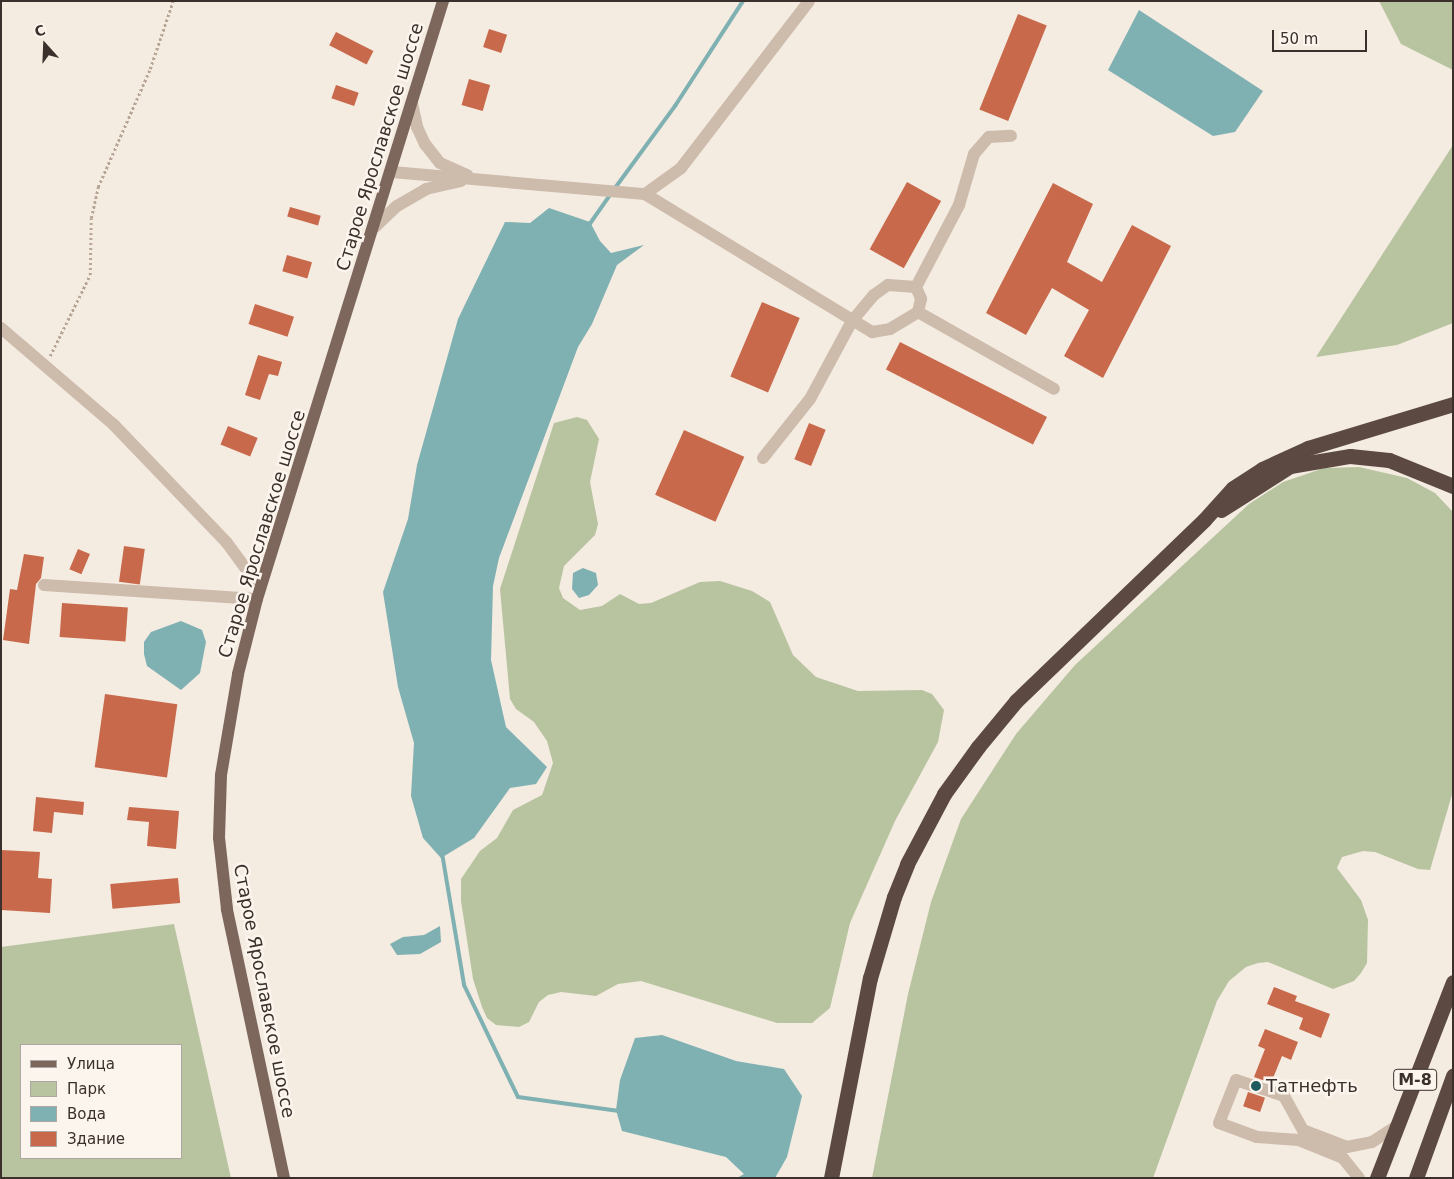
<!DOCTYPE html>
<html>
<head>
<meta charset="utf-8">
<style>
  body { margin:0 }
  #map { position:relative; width:1454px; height:1179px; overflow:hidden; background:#f4ebe1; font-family:"DejaVu Sans",sans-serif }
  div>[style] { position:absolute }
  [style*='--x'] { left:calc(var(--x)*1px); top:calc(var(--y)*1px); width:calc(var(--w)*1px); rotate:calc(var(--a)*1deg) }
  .green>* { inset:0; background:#b8c4a0 }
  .water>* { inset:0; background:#7fb0b2 }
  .stream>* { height:4px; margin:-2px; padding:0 2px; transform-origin:2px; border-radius:2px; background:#7fb0b2 }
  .building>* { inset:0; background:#c8694b; transform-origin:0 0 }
  .path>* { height:2.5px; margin-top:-1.25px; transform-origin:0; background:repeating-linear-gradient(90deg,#b9a596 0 2.5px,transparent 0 5px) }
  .minor>* { height:12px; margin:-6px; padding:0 6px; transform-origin:6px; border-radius:6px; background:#cdbbac }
  .major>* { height:12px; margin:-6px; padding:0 6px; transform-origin:6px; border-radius:6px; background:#7d675c }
  .highway>* { height:15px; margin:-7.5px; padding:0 7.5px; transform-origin:7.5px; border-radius:7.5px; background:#5c4a42 }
  .dots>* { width:14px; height:14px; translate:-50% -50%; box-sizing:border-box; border:2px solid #fbf5ee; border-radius:50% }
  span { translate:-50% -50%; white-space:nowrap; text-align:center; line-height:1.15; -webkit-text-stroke:5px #fbf5ee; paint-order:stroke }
  .shield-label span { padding:1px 4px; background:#fbf5ee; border:1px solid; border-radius:4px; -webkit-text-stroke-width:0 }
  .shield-label { font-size:16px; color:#3b302b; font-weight:700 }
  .street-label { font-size:18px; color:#3b302b }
  .poi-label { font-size:18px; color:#3b302b }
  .left { translate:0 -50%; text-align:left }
  .frame { position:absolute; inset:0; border:2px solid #3b302b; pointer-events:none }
  .legend { position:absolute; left:20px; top:1044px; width:162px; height:115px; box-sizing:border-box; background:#fbf5ee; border:1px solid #aea6a0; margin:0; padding:6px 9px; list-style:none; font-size:15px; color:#3b302b }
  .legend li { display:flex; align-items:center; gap:10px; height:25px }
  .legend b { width:25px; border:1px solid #aea6a0 }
  .north { position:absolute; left:20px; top:20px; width:50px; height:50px; -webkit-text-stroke:4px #fbf5ee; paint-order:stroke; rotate:340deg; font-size:14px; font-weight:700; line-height:20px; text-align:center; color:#3b302b }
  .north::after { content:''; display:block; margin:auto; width:18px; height:22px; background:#3b302b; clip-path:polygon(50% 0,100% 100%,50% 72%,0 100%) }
  .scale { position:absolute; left:1272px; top:30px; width:95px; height:22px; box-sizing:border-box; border:2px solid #3b302b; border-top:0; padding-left:6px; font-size:15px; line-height:18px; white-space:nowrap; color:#3b302b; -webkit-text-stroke:4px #fbf5ee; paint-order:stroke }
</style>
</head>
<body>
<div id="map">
  <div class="green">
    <i style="clip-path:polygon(1379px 1px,1453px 1px,1453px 70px,1401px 44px)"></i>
    <i style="clip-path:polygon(1453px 145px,1453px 323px,1397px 345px,1316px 357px)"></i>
    <i style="clip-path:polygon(577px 417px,587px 420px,599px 439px,590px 482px,598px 524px,595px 535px,564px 566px,559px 588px,563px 598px,580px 610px,602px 606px,620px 594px,639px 604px,651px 603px,700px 582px,720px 581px,752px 591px,770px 602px,793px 655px,816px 677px,858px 691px,922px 690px,932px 694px,944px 710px,938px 742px,895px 821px,850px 923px,830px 1008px,812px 1023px,777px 1023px,641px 981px,618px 984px,596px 996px,561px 992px,548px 995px,539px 1002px,529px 1022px,519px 1027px,496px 1025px,487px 1018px,482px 1007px,473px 979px,461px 901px,461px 879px,480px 851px,497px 838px,513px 810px,542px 795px,553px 763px,547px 741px,534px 722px,516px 709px,510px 699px,500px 589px,554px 423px)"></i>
    <i style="clip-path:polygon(1359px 467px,1407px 478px,1435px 493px,1453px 512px,1453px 791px,1430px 870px,1418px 869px,1375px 852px,1363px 851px,1342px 857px,1337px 868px,1361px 900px,1368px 920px,1367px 963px,1361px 973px,1354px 981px,1333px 989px,1268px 962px,1258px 963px,1246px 967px,1229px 981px,1217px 1001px,1153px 1178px,872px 1178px,908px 994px,931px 902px,961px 819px,1016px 734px,1075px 665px,1249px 504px,1283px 482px,1324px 468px)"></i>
    <i style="clip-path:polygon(evenodd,174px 924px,231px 1178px,1px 1178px,1px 947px,174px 924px,181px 1045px,181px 1158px,21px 1158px,21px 1045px,181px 1045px)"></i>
  </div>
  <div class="water">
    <i style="clip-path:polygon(1139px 10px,1263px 91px,1235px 132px,1213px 136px,1108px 70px)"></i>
    <i style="clip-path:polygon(549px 208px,590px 222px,600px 241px,611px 253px,644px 245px,617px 265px,592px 324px,578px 347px,499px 558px,493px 586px,491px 660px,506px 727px,547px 767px,536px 784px,510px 788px,474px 838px,441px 858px,423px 838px,411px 796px,414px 743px,398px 687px,383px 592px,408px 519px,417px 465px,458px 319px,505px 222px,530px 223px)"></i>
    <i style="clip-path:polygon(583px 568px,596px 573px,598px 585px,589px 595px,579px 598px,572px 589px,573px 573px)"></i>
    <i style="clip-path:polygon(181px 621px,202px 630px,206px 642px,200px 673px,181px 690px,147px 666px,144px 654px,144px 642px,151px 632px)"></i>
    <i style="clip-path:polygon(440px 926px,441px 942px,420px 954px,397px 955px,390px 944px,403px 937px,424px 935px)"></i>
    <i style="clip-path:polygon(662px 1035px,736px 1061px,784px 1069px,802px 1096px,787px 1157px,775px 1178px,737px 1178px,744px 1174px,726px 1157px,622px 1131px,616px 1110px,620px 1080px,635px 1038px)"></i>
  </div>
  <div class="stream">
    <i style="--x:615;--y:188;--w:102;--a:-53.8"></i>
    <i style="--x:675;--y:106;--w:125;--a:-57.1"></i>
    <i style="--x:589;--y:225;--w:38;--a:-55"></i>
    <i style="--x:442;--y:853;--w:134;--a:80.5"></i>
    <i style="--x:464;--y:985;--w:124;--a:64.3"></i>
    <i style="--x:518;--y:1097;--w:102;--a:7.9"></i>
  </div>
  <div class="building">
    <i style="left:1018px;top:14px;width:31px;height:103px;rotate:22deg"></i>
    <i style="left:489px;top:29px;width:19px;height:19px;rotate:18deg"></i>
    <i style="left:336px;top:32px;width:42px;height:15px;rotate:27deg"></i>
    <i style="left:469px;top:79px;width:22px;height:27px;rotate:16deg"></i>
    <i style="left:336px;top:85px;width:24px;height:14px;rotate:19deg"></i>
    <i style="left:907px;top:182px;width:39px;height:77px;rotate:29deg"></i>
    <i style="clip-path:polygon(1053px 183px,1093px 204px,1067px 262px,1102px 282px,1132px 225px,1171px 246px,1103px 378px,1064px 356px,1089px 310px,1052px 288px,1026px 335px,986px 313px)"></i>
    <i style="left:290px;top:207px;width:32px;height:10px;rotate:16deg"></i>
    <i style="left:287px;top:255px;width:26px;height:17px;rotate:16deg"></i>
    <i style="left:762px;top:302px;width:41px;height:81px;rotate:23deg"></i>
    <i style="left:255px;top:304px;width:41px;height:21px;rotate:18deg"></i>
    <i style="left:900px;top:342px;width:165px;height:31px;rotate:27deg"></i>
    <i style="clip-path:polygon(258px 355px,282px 362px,278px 376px,269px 374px,260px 400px,245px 395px)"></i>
    <i style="left:809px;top:423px;width:18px;height:39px;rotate:22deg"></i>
    <i style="left:228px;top:426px;width:32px;height:20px;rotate:22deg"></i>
    <i style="left:684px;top:430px;width:66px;height:71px;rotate:24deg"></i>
    <i style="left:124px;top:546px;width:21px;height:36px;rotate:8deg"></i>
    <i style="left:78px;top:549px;width:13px;height:22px;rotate:23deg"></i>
    <i style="clip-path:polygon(24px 554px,44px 557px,41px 578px,36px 584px,29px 644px,3px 640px,10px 589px,17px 590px)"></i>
    <i style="left:62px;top:603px;width:66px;height:34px;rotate:4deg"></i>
    <i style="left:105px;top:694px;width:73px;height:74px;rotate:8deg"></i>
    <i style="clip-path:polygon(36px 797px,84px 802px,83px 815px,54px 812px,52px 833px,33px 831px)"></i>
    <i style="clip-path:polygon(129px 807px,179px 811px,176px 849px,147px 846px,149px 822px,127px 820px)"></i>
    <i style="clip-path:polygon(1px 850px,40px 852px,38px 878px,52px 879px,50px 913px,1px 910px)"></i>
    <i style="left:178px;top:878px;width:25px;height:68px;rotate:85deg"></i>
    <i style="clip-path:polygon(1274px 987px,1297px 996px,1295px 1001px,1330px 1014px,1321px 1038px,1299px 1029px,1303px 1018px,1267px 1004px)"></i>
    <i style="clip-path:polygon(1265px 1029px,1298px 1042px,1291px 1060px,1282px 1056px,1271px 1083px,1254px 1077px,1265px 1049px,1258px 1046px)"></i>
    <i style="left:1248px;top:1092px;width:18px;height:15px;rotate:19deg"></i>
  </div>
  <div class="path">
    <i style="--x:50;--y:356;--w:90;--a:-63.7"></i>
    <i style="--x:90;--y:275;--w:57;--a:-89"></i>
    <i style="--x:91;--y:218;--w:32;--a:-77"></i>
    <i style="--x:98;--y:187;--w:129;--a:-66.2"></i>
    <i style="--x:150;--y:69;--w:72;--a:-71.3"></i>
  </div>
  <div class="minor">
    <i style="--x:412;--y:103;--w:25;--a:78"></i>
    <i style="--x:417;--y:127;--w:19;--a:65"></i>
    <i style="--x:425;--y:144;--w:24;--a:52"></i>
    <i style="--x:440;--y:163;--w:30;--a:24"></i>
    <i style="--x:392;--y:172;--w:254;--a:5"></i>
    <i style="--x:645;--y:194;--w:266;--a:31.3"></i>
    <i style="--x:872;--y:332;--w:18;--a:-9"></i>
    <i style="--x:890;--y:329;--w:33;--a:-31"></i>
    <i style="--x:918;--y:312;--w:156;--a:29.5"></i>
    <i style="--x:645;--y:194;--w:44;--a:-35.8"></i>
    <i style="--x:681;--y:168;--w:210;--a:-52.5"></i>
    <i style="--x:375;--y:227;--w:30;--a:-44"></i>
    <i style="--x:397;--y:206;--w:34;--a:-30"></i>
    <i style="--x:426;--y:189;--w:36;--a:-13"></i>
    <i style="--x:916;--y:287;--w:93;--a:-62.3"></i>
    <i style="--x:959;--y:205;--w:53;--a:-73.6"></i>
    <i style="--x:974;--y:154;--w:23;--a:-49"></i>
    <i style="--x:989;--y:137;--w:22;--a:-3"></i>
    <i style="--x:1;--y:328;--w:149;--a:40.6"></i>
    <i style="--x:114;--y:425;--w:163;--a:46.2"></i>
    <i style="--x:227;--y:543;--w:56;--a:53.7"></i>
    <i style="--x:763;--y:458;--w:75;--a:-51.5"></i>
    <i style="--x:810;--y:399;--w:89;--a:-61.7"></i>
    <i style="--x:852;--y:321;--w:34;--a:-50"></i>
    <i style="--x:874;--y:295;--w:17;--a:-36"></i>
    <i style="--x:888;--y:285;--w:28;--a:4"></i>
    <i style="--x:916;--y:287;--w:13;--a:67"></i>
    <i style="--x:921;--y:299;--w:13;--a:103"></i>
    <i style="--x:44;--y:585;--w:213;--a:3.8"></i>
    <i style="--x:1359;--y:1178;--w:26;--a:-129"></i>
    <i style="--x:1343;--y:1158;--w:48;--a:-157.8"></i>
    <i style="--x:1299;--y:1140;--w:42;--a:-175.9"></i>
    <i style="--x:1257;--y:1137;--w:40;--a:-159.8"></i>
    <i style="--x:1219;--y:1123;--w:46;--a:-68.4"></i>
    <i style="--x:1236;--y:1080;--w:51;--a:18.4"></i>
    <i style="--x:1284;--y:1096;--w:39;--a:61"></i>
    <i style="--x:1303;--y:1130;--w:47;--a:21.1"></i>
    <i style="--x:1347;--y:1147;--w:25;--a:-11"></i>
    <i style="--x:1372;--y:1142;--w:30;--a:-33"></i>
  </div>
  <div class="major">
    <i style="--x:284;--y:1178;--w:275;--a:-102"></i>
    <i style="--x:227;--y:909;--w:71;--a:-96.4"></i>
    <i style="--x:219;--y:838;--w:63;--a:-88.2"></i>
    <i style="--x:221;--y:775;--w:102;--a:-80.4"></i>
    <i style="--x:238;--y:674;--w:77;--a:-75.8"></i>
    <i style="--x:257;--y:599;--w:626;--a:-72.72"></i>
  </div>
  <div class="highway">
    <i style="--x:1221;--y:510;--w:82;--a:-32.5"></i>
    <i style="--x:1290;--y:466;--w:61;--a:-9.5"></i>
    <i style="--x:1350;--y:456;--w:39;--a:6"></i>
    <i style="--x:1389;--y:460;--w:69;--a:22.1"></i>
    <i style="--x:831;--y:1178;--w:204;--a:-79"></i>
    <i style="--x:870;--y:978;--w:84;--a:-73.5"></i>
    <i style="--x:894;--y:897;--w:35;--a:-68"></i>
    <i style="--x:907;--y:864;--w:79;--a:-62.1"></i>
    <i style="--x:944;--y:794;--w:58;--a:-54.1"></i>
    <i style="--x:978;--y:747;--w:60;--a:-50.4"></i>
    <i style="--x:1016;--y:701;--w:261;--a:-43.9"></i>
    <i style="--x:1204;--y:520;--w:43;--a:-47.8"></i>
    <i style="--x:1233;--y:488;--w:35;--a:-33"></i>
    <i style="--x:1262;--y:469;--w:51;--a:-24.5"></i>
    <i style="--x:1308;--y:448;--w:152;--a:-16.9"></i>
    <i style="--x:1377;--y:1178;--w:210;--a:-68.8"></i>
    <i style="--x:1416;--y:1178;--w:109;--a:-70.1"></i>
  </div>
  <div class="dots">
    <i style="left:1256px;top:1086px;background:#1f5a5e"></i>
  </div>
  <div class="shield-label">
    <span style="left:1415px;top:1080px">М-8</span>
  </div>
  <div class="street-label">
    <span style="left:380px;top:147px;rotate:-73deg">Старое Ярославское шоссе</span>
    <span style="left:262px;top:534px;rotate:-73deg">Старое Ярославское шоссе</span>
    <span style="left:264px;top:991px;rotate:79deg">Старое Ярославское шоссе</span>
  </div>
  <div class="poi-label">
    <span class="left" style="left:1266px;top:1086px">Татнефть</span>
  </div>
  <div class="frame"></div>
  <ul class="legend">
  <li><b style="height:6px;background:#7d675c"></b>Улица</li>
  <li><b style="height:14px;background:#b8c4a0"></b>Парк</li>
  <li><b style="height:14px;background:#7fb0b2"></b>Вода</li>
  <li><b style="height:14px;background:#c8694b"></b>Здание</li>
  </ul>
  <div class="north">С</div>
  <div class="scale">50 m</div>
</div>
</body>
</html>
